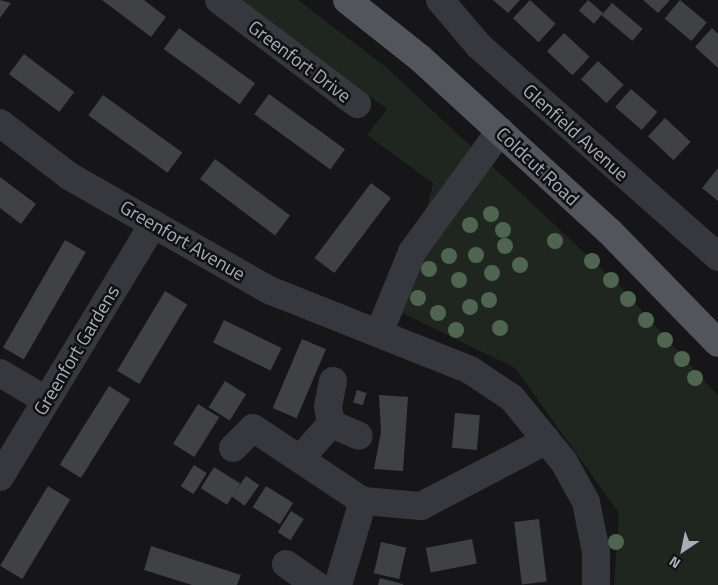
<!DOCTYPE html>
<html>
<head>
<meta charset="utf-8">
<style>
  body { margin:0 }
  #map { position:relative; width:718px; height:585px; overflow:hidden; background:#161618; font-family:"Titillium Web",sans-serif }
  div>[style] { position:absolute }
  [style*='--x'] { left:calc(var(--x)*1px); top:calc(var(--y)*1px); width:calc(var(--w)*1px); rotate:calc(var(--a)*1deg) }
  .green>* { inset:0; background:#1e261f }
  .building>* { inset:0; background:#404145; transform-origin:0 0 }
  .minor>* { height:28px; margin:-14px; padding:0 14px; transform-origin:14px; border-radius:14px; background:#37383d }
  .major>* { height:28px; margin:-14px; padding:0 14px; transform-origin:14px; border-radius:14px; background:#53555c }
  .trees>* { width:16px; height:16px; margin:-8px; border-radius:50%; background:#506452 }
  span { translate:-50% -50%; white-space:nowrap; text-align:center; line-height:1.15; -webkit-text-stroke:5px #111113; paint-order:stroke }
  .street-label { font-size:19px; color:#a8adb8 }
  .north { position:absolute; left:658px; top:525px; width:50px; height:50px; -webkit-text-stroke:4px #111113; paint-order:stroke; rotate:214deg; font-size:14px; font-weight:700; line-height:20px; text-align:center; color:#a8adb8 }
  .north::after { content:''; display:block; margin:auto; width:18px; height:22px; background:#a8adb8; clip-path:polygon(50% 0,100% 100%,50% 72%,0 100%) }
</style>
</head>
<body>
<div id="map">
  <div class="green">
    <i style="clip-path:polygon(239px 0,298px 0,387px 68px,619px 285px,718px 396px,718px 585px,614px 585px,619px 513px,515px 368px,402px 313px,433px 183px,367px 135px,387px 109px)"></i>
  </div>
  <div class="building">
    <i style="clip-path:polygon(0 0,11px 3px,0 18px)"></i>
    <i style="clip-path:polygon(102px 0,144px 0,166px 17px,151px 37px)"></i>
    <i style="clip-path:polygon(493px 0,520px 0,508px 13px)"></i>
    <i style="left:530px;top:0;width:35px;height:25px;rotate:43deg"></i>
    <i style="left:588px;top:0;width:20px;height:14px;rotate:41deg"></i>
    <i style="clip-path:polygon(643px 0,670px 0,658px 13px)"></i>
    <i style="left:680px;top:0;width:35px;height:24px;rotate:40deg"></i>
    <i style="left:612px;top:3px;width:40px;height:16px;rotate:40deg"></i>
    <i style="left:179px;top:28px;width:94px;height:26px;rotate:36deg"></i>
    <i style="clip-path:polygon(712px 28px,718px 34px,718px 68px,695px 47px)"></i>
    <i style="left:564px;top:33px;width:35px;height:25px;rotate:43deg"></i>
    <i style="left:24px;top:54px;width:63px;height:25px;rotate:37deg"></i>
    <i style="left:598px;top:61px;width:35px;height:25px;rotate:43deg"></i>
    <i style="left:631px;top:89px;width:35px;height:24px;rotate:41deg"></i>
    <i style="left:269px;top:94px;width:94px;height:25px;rotate:36deg"></i>
    <i style="left:103px;top:95px;width:98px;height:25px;rotate:36deg"></i>
    <i style="left:665px;top:118px;width:35px;height:25px;rotate:43deg"></i>
    <i style="left:215px;top:159px;width:94px;height:25px;rotate:37deg"></i>
    <i style="clip-path:polygon(718px 168px,718px 201px,702px 188px)"></i>
    <i style="clip-path:polygon(0 177px,36px 204px,21px 224px,0 208px)"></i>
    <i style="left:371px;top:183px;width:25px;height:94px;rotate:37deg"></i>
    <i style="left:65px;top:240px;width:24px;height:124px;rotate:30deg"></i>
    <i style="left:165px;top:291px;width:26px;height:93px;rotate:31deg"></i>
    <i style="left:224px;top:320px;width:64px;height:25px;rotate:26deg"></i>
    <i style="left:302px;top:339px;width:26px;height:75px;rotate:23deg"></i>
    <i style="left:225px;top:381px;width:25px;height:31px;rotate:32deg"></i>
    <i style="left:109px;top:386px;width:25px;height:93px;rotate:32deg"></i>
    <i style="left:357px;top:390px;width:10px;height:13px;rotate:17deg"></i>
    <i style="clip-path:polygon(379px 395px,408px 397px,403px 471px,374px 469px,381px 432px)"></i>
    <i style="left:198px;top:404px;width:25px;height:47px;rotate:32deg"></i>
    <i style="left:455px;top:413px;width:25px;height:35px;rotate:5deg"></i>
    <i style="left:194px;top:465px;width:15px;height:25px;rotate:32deg"></i>
    <i style="left:214px;top:467px;width:31px;height:25px;rotate:32deg"></i>
    <i style="left:246px;top:476px;width:16px;height:25px;rotate:35deg"></i>
    <i style="left:48px;top:486px;width:26px;height:93px;rotate:31deg"></i>
    <i style="left:266px;top:486px;width:32px;height:25px;rotate:32deg"></i>
    <i style="left:291px;top:511px;width:15px;height:25px;rotate:32deg"></i>
    <i style="left:539px;top:519px;width:63px;height:25px;rotate:83deg"></i>
    <i style="left:472px;top:539px;width:25px;height:47px;rotate:79deg"></i>
    <i style="left:381px;top:542px;width:26px;height:32px;rotate:13deg"></i>
    <i style="clip-path:polygon(151px 546px,241px 575px,237px 585px,192px 585px,144px 570px)"></i>
    <i style="clip-path:polygon(380px 578px,403px 584px,403px 585px,378px 585px)"></i>
  </div>
  <div class="minor">
    <i style="--x:219;--y:0;--w:173;--a:37"></i>
    <i style="--x:440;--y:0;--w:60;--a:49.7"></i>
    <i style="--x:479;--y:46;--w:319;--a:41.4"></i>
    <i style="--x:0;--y:123;--w:87;--a:37.5"></i>
    <i style="--x:69;--y:176;--w:230;--a:29.7"></i>
    <i style="--x:269;--y:290;--w:216;--a:21.7"></i>
    <i style="--x:470;--y:370;--w:50;--a:33.7"></i>
    <i style="--x:512;--y:398;--w:82;--a:50.9"></i>
    <i style="--x:564;--y:462;--w:46;--a:61.2"></i>
    <i style="--x:586;--y:502;--w:51;--a:78.7"></i>
    <i style="--x:596;--y:552;--w:33;--a:90"></i>
    <i style="--x:379;--y:333;--w:87;--a:-67.8"></i>
    <i style="--x:412;--y:252;--w:150;--a:-54"></i>
    <i style="--x:0;--y:373;--w:53;--a:30.4"></i>
    <i style="--x:333;--y:381;--w:25;--a:101"></i>
    <i style="--x:328;--y:406;--w:18;--a:81"></i>
    <i style="--x:331;--y:424;--w:30;--a:23"></i>
    <i style="--x:233;--y:448;--w:28;--a:-45"></i>
    <i style="--x:253;--y:428;--w:132;--a:33.6"></i>
    <i style="--x:363;--y:501;--w:58;--a:4.9"></i>
    <i style="--x:421;--y:506;--w:142;--a:-27.6"></i>
    <i style="--x:300;--y:459;--w:47;--a:-48.5"></i>
    <i style="--x:0;--y:477;--w:296;--a:-58.8"></i>
    <i style="--x:286;--y:564;--w:37;--a:35"></i>
    <i style="--x:338;--y:585;--w:88;--a:-73.4"></i>
  </div>
  <div class="major">
    <i style="--x:347;--y:0;--w:93;--a:38.5"></i>
    <i style="--x:420;--y:58;--w:256;--a:42.5"></i>
    <i style="--x:609;--y:231;--w:156;--a:45.8"></i>
  </div>
  <div class="trees">
    <i style="left:491px;top:214px"></i>
    <i style="left:470px;top:225px"></i>
    <i style="left:503px;top:230px"></i>
    <i style="left:555px;top:241px"></i>
    <i style="left:505px;top:246px"></i>
    <i style="left:476px;top:255px"></i>
    <i style="left:449px;top:256px"></i>
    <i style="left:592px;top:261px"></i>
    <i style="left:520px;top:265px"></i>
    <i style="left:429px;top:269px"></i>
    <i style="left:492px;top:273px"></i>
    <i style="left:459px;top:280px"></i>
    <i style="left:611px;top:280px"></i>
    <i style="left:418px;top:298px"></i>
    <i style="left:628px;top:299px"></i>
    <i style="left:489px;top:300px"></i>
    <i style="left:470px;top:307px"></i>
    <i style="left:438px;top:313px"></i>
    <i style="left:646px;top:320px"></i>
    <i style="left:500px;top:328px"></i>
    <i style="left:456px;top:330px"></i>
    <i style="left:665px;top:340px"></i>
    <i style="left:682px;top:359px"></i>
    <i style="left:695px;top:378px"></i>
    <i style="left:616px;top:542px"></i>
  </div>
  <div class="street-label">
    <span style="left:300px;top:61px;rotate:37deg">Greenfort Drive</span>
    <span style="left:576px;top:132px;rotate:42deg">Glenfield Avenue</span>
    <span style="left:538px;top:166px;rotate:43deg">Coldcut Road</span>
    <span style="left:183px;top:240px;rotate:30deg">Greenfort Avenue</span>
    <span style="left:76px;top:350px;rotate:-59deg">Greenfort Gardens</span>
  </div>
  <div class="north">N</div>
</div>
</body>
</html>
